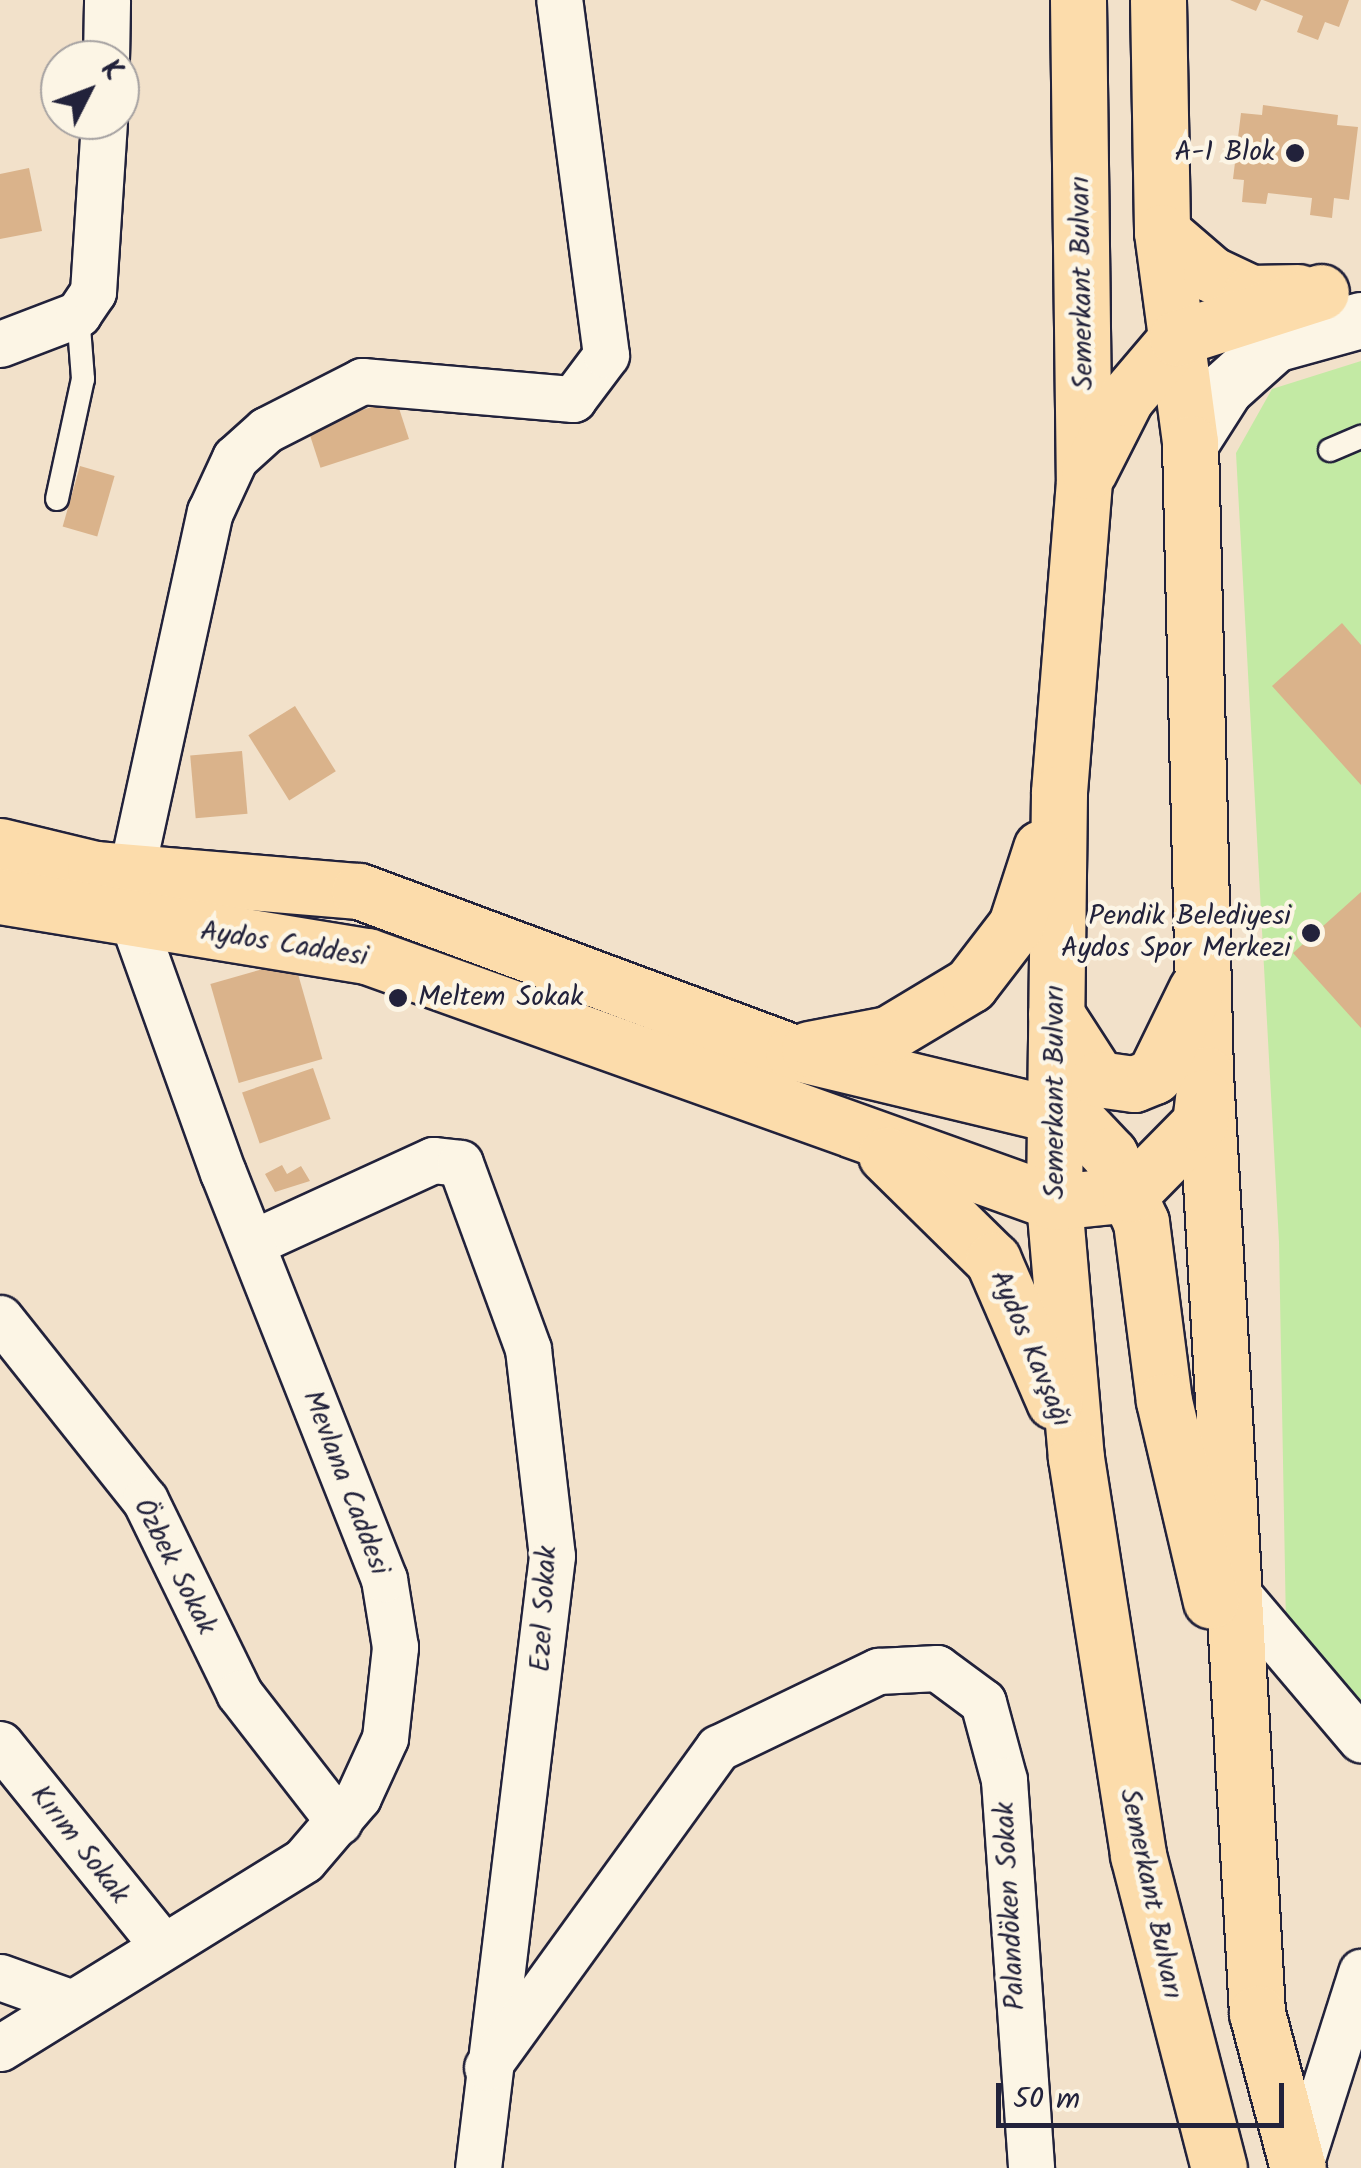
<!DOCTYPE html>
<html>
<head>
<meta charset="utf-8">
<style>
  body { margin:0 }
  #map { position:relative; width:1361px; height:2168px; overflow:hidden; background:#f2e1ca; font-family:Kalam,sans-serif }
  div>[style] { position:absolute }
  [style*='--x'] { left:calc(var(--x)*1px); top:calc(var(--y)*1px); width:calc(var(--w)*1px); rotate:calc(var(--a)*1deg) }
  .green>* { inset:0; background:#c3eaa4 }
  .building>* { inset:0; background:#dab38b; transform-origin:0 0 }
  .roads { filter:drop-shadow(2px 0 #22223b) drop-shadow(-2px 0 #22223b) drop-shadow(0 2px #22223b) drop-shadow(0 -2px #22223b) }
  .service>* { height:22px; margin:-11px; padding:0 11px; transform-origin:11px; border-radius:11px; background:#fcf5e5 }
  .minor>* { height:45px; margin:-22.5px; padding:0 22.5px; transform-origin:22.5px; border-radius:22.5px; background:#fcf5e5 }
  .tertiary>* { height:55px; margin:-27.5px; padding:0 27.5px; transform-origin:27.5px; border-radius:27.5px; background:#fcf5e5 }
  .primary>* { height:55px; margin:-27.5px; padding:0 27.5px; transform-origin:27.5px; border-radius:27.5px; background:#fcdcab }
  .dots>* { width:28px; height:28px; translate:-50% -50%; box-sizing:border-box; border:5px solid #fcf5e5; border-radius:50% }
  span { translate:-50% -50%; white-space:nowrap; text-align:center; line-height:1.15; -webkit-text-stroke:9px #fcf5e5; paint-order:stroke }
  .poi-label { font-size:28px; color:#22223b }
  .right { translate:-100% -50%; text-align:right }
  .left { translate:0 -50%; text-align:left }
  .street-label { font-size:28px; color:#22223b }
  .north { position:absolute; left:40px; top:40px; width:100px; height:100px; box-sizing:border-box; background:#fcf5e5; border:2px solid #a5a1a1; border-radius:50%; rotate:48deg; font-size:28px; font-weight:700; line-height:40px; text-align:center; color:#22223b }
  .north::after { content:''; display:block; margin:auto; width:35px; height:45px; background:#22223b; clip-path:polygon(50% 0,100% 100%,50% 72%,0 100%) }
  .scale { position:absolute; left:996px; top:2083px; width:288px; height:45px; box-sizing:border-box; border:5px solid #22223b; border-top:0; padding-left:12px; font-size:30px; line-height:35px; white-space:nowrap; color:#22223b; -webkit-text-stroke:8px #fcf5e5; paint-order:stroke }
</style>
</head>
<body>
<div id="map">
  <div class="green">
    <i style="clip-path:polygon(1361px 361px,1361px 1711px,1286px 1626px,1279px 1242px,1236px 453px,1272px 389px)"></i>
  </div>
  <div class="building">
    <i style="clip-path:polygon(1230px 0,1261px 0,1256px 11px)"></i>
    <i style="clip-path:polygon(1263px 0,1349px 0,1339px 27px,1325px 22px,1318px 40px,1297px 32px,1303px 16px)"></i>
    <i style="clip-path:polygon(1263px 105px,1338px 115px,1337px 125px,1358px 127px,1349px 200px,1334px 198px,1332px 218px,1310px 215px,1312px 198px,1268px 193px,1266px 204px,1242px 202px,1244px 180px,1233px 179px,1241px 113px,1262px 115px)"></i>
    <i style="clip-path:polygon(29px 168px,42px 231px,0 239px,0 174px)"></i>
    <i style="left:396px;top:399px;width:42px;height:93px;rotate:72deg"></i>
    <i style="left:80px;top:466px;width:36px;height:63px;rotate:16deg"></i>
    <i style="clip-path:polygon(1342px 623px,1361px 645px,1361px 785px,1272px 686px)"></i>
    <i style="left:295px;top:706px;width:77px;height:55px;rotate:58deg"></i>
    <i style="left:242px;top:751px;width:63px;height:52px;rotate:85deg"></i>
    <i style="clip-path:polygon(1361px 892px,1361px 1028px,1293px 953px)"></i>
    <i style="left:294px;top:960px;width:103px;height:87px;rotate:74deg"></i>
    <i style="left:313px;top:1068px;width:54px;height:75px;rotate:71deg"></i>
    <i style="clip-path:polygon(282px 1165px,287px 1174px,301px 1166px,310px 1181px,275px 1192px,265px 1174px)"></i>
  </div>
  <div class="roads">
    <div class="service">
      <i style="--x:1330;--y:450;--w:34;--a:-23"></i>
      <i style="--x:57;--y:499;--w:123;--a:-77.8"></i>
      <i style="--x:83;--y:379;--w:65;--a:-94.4"></i>
    </div>
    <div class="minor">
      <i style="--x:106;--y:60;--w:60;--a:-89"></i>
      <i style="--x:0;--y:344;--w:84;--a:-21"></i>
      <i style="--x:78;--y:314;--w:27;--a:-56"></i>
      <i style="--x:93;--y:292;--w:172;--a:-86.3"></i>
      <i style="--x:254;--y:1242;--w:197;--a:-24.6"></i>
      <i style="--x:433;--y:1160;--w:27;--a:6"></i>
      <i style="--x:460;--y:1163;--w:198;--a:69.9"></i>
      <i style="--x:528;--y:1349;--w:208;--a:83.4"></i>
      <i style="--x:552;--y:1556;--w:616;--a:96.89"></i>
      <i style="--x:0;--y:1318;--w:233;--a:51.5"></i>
      <i style="--x:145;--y:1500;--w:215;--a:64"></i>
      <i style="--x:239;--y:1693;--w:163;--a:52.2"></i>
      <i style="--x:1237;--y:1593;--w:192;--a:49.7"></i>
      <i style="--x:0;--y:1744;--w:255;--a:51.1"></i>
      <i style="--x:0;--y:1977;--w:74;--a:19.7"></i>
      <i style="--x:0;--y:2048;--w:357;--a:-31.7"></i>
      <i style="--x:304;--y:1860;--w:83;--a:-49.4"></i>
      <i style="--x:358;--y:1797;--w:65;--a:-65.4"></i>
      <i style="--x:385;--y:1738;--w:92;--a:-83.7"></i>
      <i style="--x:395;--y:1647;--w:69;--a:-99.2"></i>
      <i style="--x:384;--y:1579;--w:437;--a:-111.6"></i>
      <i style="--x:223;--y:1173;--w:264;--a:-109.7"></i>
      <i style="--x:134;--y:924;--w:51;--a:-93.4"></i>
      <i style="--x:131;--y:873;--w:370;--a:-77.7"></i>
      <i style="--x:210;--y:512;--w:60;--a:-65.2"></i>
      <i style="--x:235;--y:458;--w:42;--a:-42.1"></i>
      <i style="--x:266;--y:430;--w:108;--a:-27"></i>
      <i style="--x:362;--y:381;--w:212;--a:4.9"></i>
      <i style="--x:573;--y:399;--w:55;--a:-53.1"></i>
      <i style="--x:606;--y:355;--w:358;--a:-97.5"></i>
      <i style="--x:487;--y:2067;--w:394;--a:-54.1"></i>
      <i style="--x:718;--y:1748;--w:178;--a:-25.7"></i>
      <i style="--x:878;--y:1671;--w:59;--a:-2.9"></i>
      <i style="--x:937;--y:1668;--w:57;--a:36.5"></i>
      <i style="--x:983;--y:1702;--w:81;--a:74.9"></i>
      <i style="--x:1004;--y:1780;--w:389;--a:86"></i>
      <i style="--x:1299;--y:2168;--w:206;--a:-72.4"></i>
    </div>
    <div class="tertiary">
      <i style="--x:1190;--y:443;--w:65;--a:-57.5"></i>
      <i style="--x:1225;--y:388;--w:66;--a:-41.9"></i>
      <i style="--x:1274;--y:344;--w:90;--a:-15.4"></i>
    </div>
    <div class="primary">
      <i style="--x:1078;--y:0;--w:481;--a:89.3"></i>
      <i style="--x:1084;--y:481;--w:313;--a:94.6"></i>
      <i style="--x:1059;--y:793;--w:409;--a:90.7"></i>
      <i style="--x:1054;--y:1202;--w:257;--a:85.1"></i>
      <i style="--x:1076;--y:1458;--w:402;--a:81.1"></i>
      <i style="--x:1138;--y:1855;--w:323;--a:75.5"></i>
      <i style="--x:1158;--y:0;--w:232;--a:89"></i>
      <i style="--x:1162;--y:232;--w:213;--a:82.4"></i>
      <i style="--x:1190;--y:443;--w:631;--a:88.64"></i>
      <i style="--x:1205;--y:1074;--w:940;--a:86.83"></i>
      <i style="--x:1257;--y:2013;--w:160;--a:75.2"></i>
      <i style="--x:1162;--y:232;--w:65;--a:40.6"></i>
      <i style="--x:1211;--y:274;--w:44;--a:25.4"></i>
      <i style="--x:1251;--y:293;--w:47;--a:-1.2"></i>
      <i style="--x:1089;--y:471;--w:82;--a:-63.1"></i>
      <i style="--x:1126;--y:398;--w:79;--a:-49.6"></i>
      <i style="--x:1177;--y:338;--w:151;--a:-17.7"></i>
      <i style="--x:0;--y:846;--w:98;--a:13.6"></i>
      <i style="--x:95;--y:869;--w:265;--a:4.8"></i>
      <i style="--x:359;--y:891;--w:463;--a:20.4"></i>
      <i style="--x:793;--y:1052;--w:292;--a:13.5"></i>
      <i style="--x:1077;--y:1120;--w:48;--a:46.7"></i>
      <i style="--x:1110;--y:1155;--w:74;--a:65.2"></i>
      <i style="--x:1141;--y:1222;--w:180;--a:82.7"></i>
      <i style="--x:1164;--y:1401;--w:205;--a:76.8"></i>
      <i style="--x:0;--y:896;--w:372;--a:9.3"></i>
      <i style="--x:367;--y:956;--w:730;--a:19.7"></i>
      <i style="--x:1054;--y:1202;--w:76;--a:-6"></i>
      <i style="--x:1130;--y:1194;--w:100;--a:-45.4"></i>
      <i style="--x:1200;--y:1123;--w:26;--a:-83"></i>
      <i style="--x:1056;--y:1014;--w:77;--a:57.1"></i>
      <i style="--x:1098;--y:1079;--w:36;--a:8"></i>
      <i style="--x:1134;--y:1084;--w:22;--a:-22"></i>
      <i style="--x:1154;--y:1076;--w:96;--a:-64"></i>
      <i style="--x:809;--y:1049;--w:80;--a:-10.8"></i>
      <i style="--x:888;--y:1034;--w:96;--a:-30.9"></i>
      <i style="--x:970;--y:985;--w:76;--a:-52.5"></i>
      <i style="--x:1016;--y:925;--w:81;--a:-72"></i>
      <i style="--x:886;--y:1155;--w:150;--a:44.5"></i>
      <i style="--x:993;--y:1260;--w:154;--a:66.6"></i>
    </div>
  </div>
  <div class="dots">
    <i style="left:1295px;top:153px;background:#22223b"></i>
    <i style="left:1311px;top:933px;background:#22223b"></i>
    <i style="left:398px;top:998px;background:#22223b"></i>
  </div>
  <div class="poi-label">
    <span class="right" style="left:1275px;top:153px">A-1 Blok</span>
    <span class="right" style="left:1291px;top:933px">Pendik Belediyesi<br>Aydos Spor Merkezi</span>
    <span class="left" style="left:418px;top:998px">Meltem Sokak</span>
  </div>
  <div class="street-label">
    <span style="left:1083px;top:283px;rotate:-91deg">Semerkant Bulvarı</span>
    <span style="left:284px;top:945px;rotate:9deg">Aydos Caddesi</span>
    <span style="left:1056px;top:1092px;rotate:-90deg">Semerkant Bulvarı</span>
    <span style="left:1030px;top:1349px;rotate:67deg">Aydos Kavşağı</span>
    <span style="left:345px;top:1483px;rotate:69deg">Mevlana Caddesi</span>
    <span style="left:174px;top:1567px;rotate:63deg">Özbek Sokak</span>
    <span style="left:545px;top:1609px;rotate:-87deg">Ezel Sokak</span>
    <span style="left:79px;top:1845px;rotate:52deg">Kırım Sokak</span>
    <span style="left:1150px;top:1894px;rotate:78deg">Semerkant Bulvarı</span>
    <span style="left:1011px;top:1906px;rotate:-93deg">Palandöken Sokak</span>
  </div>
  <div class="north">K</div>
  <div class="scale">50 m</div>
</div>
</body>
</html>
